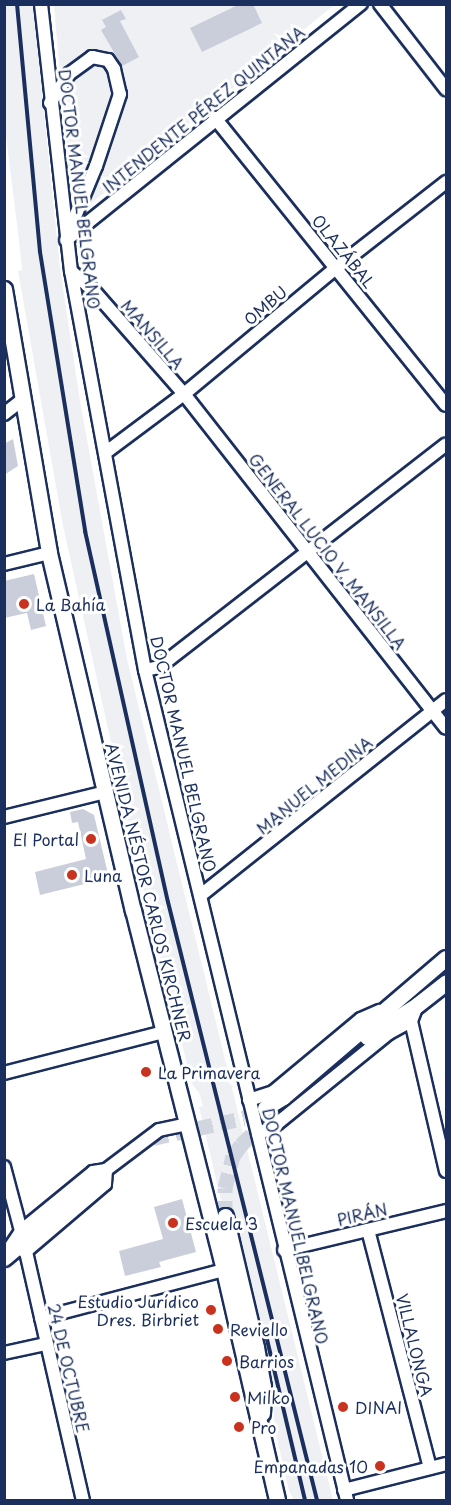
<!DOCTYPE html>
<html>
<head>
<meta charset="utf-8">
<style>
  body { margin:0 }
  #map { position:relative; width:451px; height:1505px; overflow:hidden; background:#fff; font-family:"Playpen Sans",sans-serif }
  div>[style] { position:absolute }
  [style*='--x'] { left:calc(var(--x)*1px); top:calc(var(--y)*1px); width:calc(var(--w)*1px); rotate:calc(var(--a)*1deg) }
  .built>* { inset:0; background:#eff0f4 }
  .building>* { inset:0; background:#caceda }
  .major-tunnel>* { height:15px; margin-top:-7.5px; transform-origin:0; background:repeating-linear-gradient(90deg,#d1d5df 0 15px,transparent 0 23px) }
  .roads { filter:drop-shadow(2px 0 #1b2f5e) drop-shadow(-2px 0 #1b2f5e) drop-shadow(0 2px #1b2f5e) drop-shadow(0 -2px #1b2f5e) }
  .minor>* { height:12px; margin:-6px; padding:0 6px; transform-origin:6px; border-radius:6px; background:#fff }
  .major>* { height:15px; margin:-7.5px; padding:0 7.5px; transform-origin:7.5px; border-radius:7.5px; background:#fff }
  .rail>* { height:4px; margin:-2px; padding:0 2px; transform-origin:2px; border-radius:2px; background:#1b2f5e }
  .dots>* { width:16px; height:16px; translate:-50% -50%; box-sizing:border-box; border:3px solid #fff; border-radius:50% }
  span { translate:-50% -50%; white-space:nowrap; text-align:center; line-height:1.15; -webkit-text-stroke:6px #fff; paint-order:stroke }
  .street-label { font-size:16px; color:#1b2f5e }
  .poi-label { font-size:16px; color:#1b2f5e }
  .left { translate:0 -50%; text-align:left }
  .right { translate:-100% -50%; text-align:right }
  .frame { position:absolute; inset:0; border:6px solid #1b2f5e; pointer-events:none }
</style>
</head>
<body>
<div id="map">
  <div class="built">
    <i style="clip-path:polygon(4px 5px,33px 5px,60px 268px,80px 401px,127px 659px,333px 1500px,294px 1500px,289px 1491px,275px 1430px,272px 1389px,227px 1214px,224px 1213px,199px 1107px,203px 1106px,199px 1093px,192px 1084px,147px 905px,63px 526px,18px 271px,22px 270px,19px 241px,4px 120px)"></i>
    <i style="clip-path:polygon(54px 5px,334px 5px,83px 210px,71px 205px)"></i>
  </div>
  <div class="building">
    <i style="clip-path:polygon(240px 4px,253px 4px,262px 23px,202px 52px,190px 28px)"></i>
    <i style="clip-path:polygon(121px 10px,126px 19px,120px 21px,139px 57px,122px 66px,101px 30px,106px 27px,102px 20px)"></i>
    <i style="clip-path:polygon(13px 439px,18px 466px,4px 475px,4px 444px)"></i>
    <i style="clip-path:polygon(34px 574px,46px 626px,31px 630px,27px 613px,4px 618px,4px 581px)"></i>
    <i style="clip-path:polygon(83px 809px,94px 815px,109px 878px,40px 895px,35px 872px,86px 859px,78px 822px,72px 823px,70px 812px)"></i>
    <i style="clip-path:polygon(182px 1199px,196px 1252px,159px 1262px,161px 1267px,125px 1276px,119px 1251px,163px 1239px,154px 1207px)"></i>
  </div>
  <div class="major-tunnel">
    <i style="--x:153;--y:1138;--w:93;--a:-12.4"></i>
    <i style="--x:244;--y:1118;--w:23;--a:-25"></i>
    <i style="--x:225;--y:1216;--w:28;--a:-90"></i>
    <i style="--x:225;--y:1188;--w:33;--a:-76"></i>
    <i style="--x:233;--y:1156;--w:14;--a:-54"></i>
    <i style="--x:241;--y:1145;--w:40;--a:-45"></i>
  </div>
  <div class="roads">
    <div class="minor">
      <i style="--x:41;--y:4;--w:269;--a:83.6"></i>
      <i style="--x:71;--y:271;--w:406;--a:79.5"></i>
      <i style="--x:145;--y:670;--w:854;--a:76.32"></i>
      <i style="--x:380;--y:4;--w:108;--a:52.2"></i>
      <i style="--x:50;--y:103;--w:35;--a:-57"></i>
      <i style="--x:69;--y:74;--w:29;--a:-36"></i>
      <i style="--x:92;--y:57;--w:16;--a:11"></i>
      <i style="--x:108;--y:60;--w:11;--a:56"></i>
      <i style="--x:114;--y:69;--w:26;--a:77"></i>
      <i style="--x:120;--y:94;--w:76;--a:108.4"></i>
      <i style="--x:96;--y:166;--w:76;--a:112.5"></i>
      <i style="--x:215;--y:118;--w:368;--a:51.2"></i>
      <i style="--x:66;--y:240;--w:378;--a:-38.7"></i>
      <i style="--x:71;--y:271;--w:29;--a:41"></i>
      <i style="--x:93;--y:290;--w:138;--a:48.8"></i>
      <i style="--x:184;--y:394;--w:424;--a:51.9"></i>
      <i style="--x:4;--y:414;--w:24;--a:-38"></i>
      <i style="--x:105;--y:453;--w:99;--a:-36.8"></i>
      <i style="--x:184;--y:394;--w:197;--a:-39.7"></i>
      <i style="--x:336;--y:268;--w:140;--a:-38"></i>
      <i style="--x:4;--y:564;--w:46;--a:-13.7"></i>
      <i style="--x:145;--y:670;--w:14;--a:-12"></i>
      <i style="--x:159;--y:667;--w:363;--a:-37.8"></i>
      <i style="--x:4;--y:817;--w:105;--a:-13.8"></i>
      <i style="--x:201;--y:895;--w:313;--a:-38.5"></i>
      <i style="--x:411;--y:1021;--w:154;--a:76.9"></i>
      <i style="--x:4;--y:1073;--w:165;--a:-14.4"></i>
      <i style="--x:249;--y:1100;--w:25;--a:-18"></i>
      <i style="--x:273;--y:1092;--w:114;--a:-39.7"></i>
      <i style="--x:361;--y:1019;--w:20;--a:-24"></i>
      <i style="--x:258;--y:1134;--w:18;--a:-27"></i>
      <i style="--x:274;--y:1126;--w:148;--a:-39"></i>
      <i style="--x:389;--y:1033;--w:25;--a:-29"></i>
      <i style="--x:411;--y:1021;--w:17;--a:-69"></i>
      <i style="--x:4;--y:1167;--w:66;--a:75.1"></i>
      <i style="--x:368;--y:1230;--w:246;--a:75.4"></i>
      <i style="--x:24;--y:1243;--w:264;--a:77.1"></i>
      <i style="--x:9;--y:1249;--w:22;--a:-56"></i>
      <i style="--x:21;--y:1231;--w:93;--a:-39.3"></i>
      <i style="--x:93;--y:1172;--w:13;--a:-9"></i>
      <i style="--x:106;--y:1170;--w:66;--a:-37"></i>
      <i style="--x:159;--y:1130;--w:30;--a:-12"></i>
      <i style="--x:284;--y:1250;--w:167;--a:-13.5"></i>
      <i style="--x:25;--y:1252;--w:105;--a:-40.4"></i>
      <i style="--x:105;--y:1184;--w:14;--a:-86"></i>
      <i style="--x:41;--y:1318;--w:189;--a:-14.7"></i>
      <i style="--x:4;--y:1353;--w:43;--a:-12.1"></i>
      <i style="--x:344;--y:1490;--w:105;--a:-14.3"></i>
    </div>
    <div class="major">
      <i style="--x:4;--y:289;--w:268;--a:80.3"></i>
      <i style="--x:49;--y:553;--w:367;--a:76.8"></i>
      <i style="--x:133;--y:910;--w:371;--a:75.8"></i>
      <i style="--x:224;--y:1270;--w:236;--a:77"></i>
      <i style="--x:367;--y:1037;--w:59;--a:-32.6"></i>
      <i style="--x:417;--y:1005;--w:37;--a:-38"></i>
      <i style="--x:265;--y:1108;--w:21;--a:-31"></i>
      <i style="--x:283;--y:1097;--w:214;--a:-40.5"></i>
      <i style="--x:225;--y:1216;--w:135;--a:76.7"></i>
      <i style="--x:256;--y:1347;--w:40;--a:80"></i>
      <i style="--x:263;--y:1386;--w:27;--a:92"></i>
      <i style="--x:4;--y:1258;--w:124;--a:-40.1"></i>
    </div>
  </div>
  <div class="rail">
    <i style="--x:17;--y:4;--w:249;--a:84.7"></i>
    <i style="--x:40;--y:252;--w:283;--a:80.8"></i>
    <i style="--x:85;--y:531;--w:380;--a:77.4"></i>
    <i style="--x:168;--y:902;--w:616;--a:76.01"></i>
    <i style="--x:265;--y:1331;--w:174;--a:76.7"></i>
  </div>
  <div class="dots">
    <i style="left:24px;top:604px;background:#c8321e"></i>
    <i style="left:91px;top:839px;background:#c8321e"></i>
    <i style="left:72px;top:875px;background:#c8321e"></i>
    <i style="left:146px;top:1072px;background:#c8321e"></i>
    <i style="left:173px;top:1223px;background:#c8321e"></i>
    <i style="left:211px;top:1310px;background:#c8321e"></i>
    <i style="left:218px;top:1329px;background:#c8321e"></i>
    <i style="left:227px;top:1361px;background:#c8321e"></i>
    <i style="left:235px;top:1397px;background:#c8321e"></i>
    <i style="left:343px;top:1407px;background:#c8321e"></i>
    <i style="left:239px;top:1427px;background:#c8321e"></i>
    <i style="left:380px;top:1466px;background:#c8321e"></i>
  </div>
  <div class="street-label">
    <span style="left:203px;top:109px;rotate:-39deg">INTENDENTE PÉREZ QUINTANA</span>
    <span style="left:80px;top:189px;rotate:83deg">DOCTOR MANUEL BELGRANO</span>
    <span style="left:344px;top:251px;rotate:51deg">OLAZÁBAL</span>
    <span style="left:265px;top:305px;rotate:-40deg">OMBU</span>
    <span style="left:153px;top:334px;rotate:49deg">MANSILLA</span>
    <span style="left:328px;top:551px;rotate:52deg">GENERAL LUCIO V. MANSILLA</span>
    <span style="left:184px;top:754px;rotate:77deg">DOCTOR MANUEL BELGRANO</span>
    <span style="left:314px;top:785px;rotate:-39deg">MANUEL MEDINA</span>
    <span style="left:149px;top:892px;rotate:76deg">AVENIDA NÉSTOR CARLOS KIRCHNER</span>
    <span style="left:362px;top:1214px;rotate:-13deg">PIRÁN</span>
    <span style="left:296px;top:1226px;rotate:77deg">DOCTOR MANUEL BELGRANO</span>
    <span style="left:415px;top:1345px;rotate:76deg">VILLALONGA</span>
    <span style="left:69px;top:1368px;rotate:77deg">24 DE OCTUBRE</span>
  </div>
  <div class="poi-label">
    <span class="left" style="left:36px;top:604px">La Bahía</span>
    <span class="right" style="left:79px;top:839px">El Portal</span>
    <span class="left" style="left:84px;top:875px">Luna</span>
    <span class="left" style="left:158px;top:1072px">La Primavera</span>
    <span class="left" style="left:185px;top:1223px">Escuela 3</span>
    <span class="right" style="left:199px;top:1310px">Estudio Jurídico<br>Dres. Birbriet</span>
    <span class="left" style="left:230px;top:1329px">Reviello</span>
    <span class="left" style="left:239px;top:1361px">Barrios</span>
    <span class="left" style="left:247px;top:1397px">Milko</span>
    <span class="left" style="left:355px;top:1407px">DINAI</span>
    <span class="left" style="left:251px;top:1427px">Pro</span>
    <span class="right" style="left:368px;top:1466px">Empanadas 10</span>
  </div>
  <div class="frame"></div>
</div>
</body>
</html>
